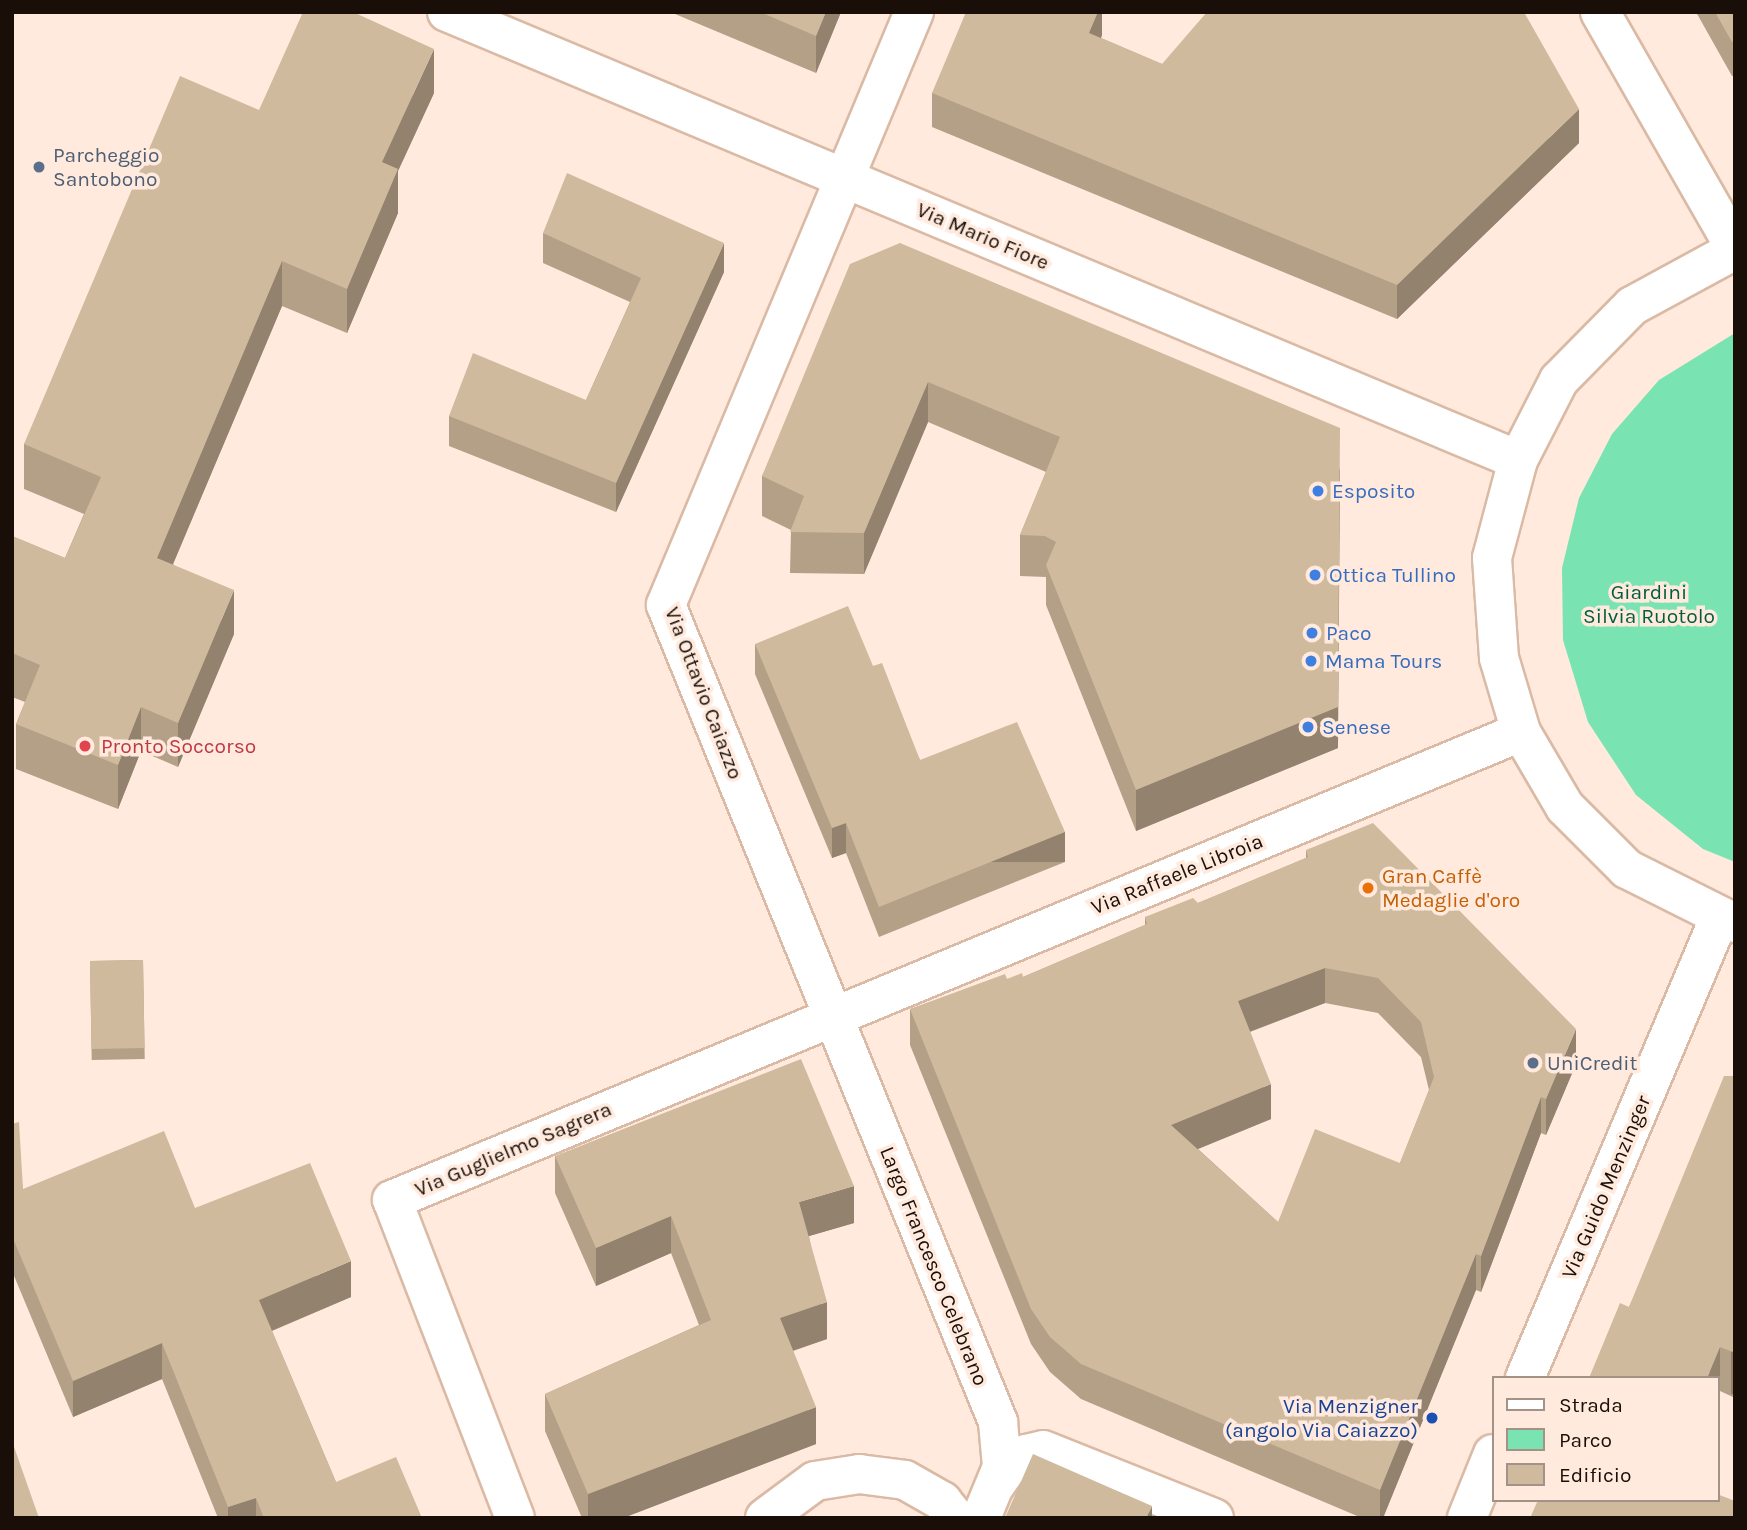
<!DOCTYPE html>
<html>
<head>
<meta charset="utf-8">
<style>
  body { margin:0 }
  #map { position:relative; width:1747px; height:1530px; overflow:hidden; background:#ffeadd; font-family:Karla,sans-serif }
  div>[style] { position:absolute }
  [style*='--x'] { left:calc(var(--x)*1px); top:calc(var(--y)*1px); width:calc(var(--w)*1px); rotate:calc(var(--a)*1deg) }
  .green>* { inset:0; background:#7ae3b2 }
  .roads { filter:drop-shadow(2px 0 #dabaa4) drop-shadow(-2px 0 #dabaa4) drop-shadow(0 2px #dabaa4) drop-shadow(0 -2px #dabaa4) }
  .minor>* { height:38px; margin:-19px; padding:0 19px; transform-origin:19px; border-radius:19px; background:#fff }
  .tertiary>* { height:38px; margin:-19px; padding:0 19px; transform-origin:19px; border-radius:19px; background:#fff }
  .secondary>* { height:38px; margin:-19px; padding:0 19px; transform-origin:19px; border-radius:19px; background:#fff }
  .wall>* { inset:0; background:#b3a087; transform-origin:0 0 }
  .shaded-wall>* { inset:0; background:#92826e; transform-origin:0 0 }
  .building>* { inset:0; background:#d0ba9d; transform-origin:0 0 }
  .dots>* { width:19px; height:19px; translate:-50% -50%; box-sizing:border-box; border:4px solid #ffeadd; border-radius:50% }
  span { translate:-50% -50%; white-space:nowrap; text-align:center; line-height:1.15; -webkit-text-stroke:7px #ffeadd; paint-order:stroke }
  .service-label { font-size:21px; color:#4e5e75 }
  .left { translate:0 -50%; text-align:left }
  .street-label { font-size:21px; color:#1a0f08 }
  .shop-label { font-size:21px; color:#366cbe }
  .park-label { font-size:21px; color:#005e3e }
  .health-label { font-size:21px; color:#be3a42 }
  .food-label { font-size:21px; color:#c56008 }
  .transit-label { font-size:21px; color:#164399 }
  .right { translate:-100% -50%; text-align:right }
  .frame { position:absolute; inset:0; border:14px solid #1a0f08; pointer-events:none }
  .legend { position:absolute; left:1492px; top:1376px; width:228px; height:126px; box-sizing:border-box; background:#ffeadd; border:2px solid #a39288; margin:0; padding:9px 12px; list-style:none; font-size:21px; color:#1a0f08 }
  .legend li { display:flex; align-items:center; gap:14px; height:35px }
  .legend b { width:35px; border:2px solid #a39288 }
</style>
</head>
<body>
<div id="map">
  <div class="green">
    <i style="clip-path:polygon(1735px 333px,1735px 862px,1703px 849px,1636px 795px,1588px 722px,1563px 640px,1562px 568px,1579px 498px,1612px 434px,1659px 380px)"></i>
  </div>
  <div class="roads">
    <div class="minor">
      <i style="--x:914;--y:12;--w:643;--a:112.7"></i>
      <i style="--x:666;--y:605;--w:882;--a:67.88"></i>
      <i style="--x:998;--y:1422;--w:45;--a:84.9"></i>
      <i style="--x:1002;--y:1467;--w:55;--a:112.4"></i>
      <i style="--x:1600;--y:12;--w:272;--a:60.2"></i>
      <i style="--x:996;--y:1484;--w:21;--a:-55"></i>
      <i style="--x:1008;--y:1467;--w:22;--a:-36"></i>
      <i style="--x:1026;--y:1454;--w:17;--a:-13"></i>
      <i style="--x:1043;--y:1450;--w:184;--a:21.7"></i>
      <i style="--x:515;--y:1518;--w:341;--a:-111.1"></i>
      <i style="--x:392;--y:1200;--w:1222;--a:-22.52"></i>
      <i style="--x:765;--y:1518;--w:62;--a:-36.5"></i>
      <i style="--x:815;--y:1481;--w:45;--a:-9"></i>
      <i style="--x:859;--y:1474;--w:46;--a:7.4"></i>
      <i style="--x:905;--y:1480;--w:43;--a:29.6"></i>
      <i style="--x:942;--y:1501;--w:22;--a:51"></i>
    </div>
    <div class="tertiary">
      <i style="--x:447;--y:12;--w:1161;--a:22.7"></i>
      <i style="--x:1525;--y:1378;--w:498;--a:-67.1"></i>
      <i style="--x:1467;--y:1518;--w:69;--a:-67.9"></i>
    </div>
    <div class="secondary">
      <i style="--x:1735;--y:250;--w:117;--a:151.5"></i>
      <i style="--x:1632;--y:306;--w:104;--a:134.6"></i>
      <i style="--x:1559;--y:380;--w:90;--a:117.1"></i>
      <i style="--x:1518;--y:460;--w:101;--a:104.9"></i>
      <i style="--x:1492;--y:558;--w:100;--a:86"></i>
      <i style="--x:1499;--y:658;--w:77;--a:73.4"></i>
      <i style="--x:1521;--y:732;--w:87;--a:59.6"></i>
      <i style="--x:1565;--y:807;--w:88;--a:45"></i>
      <i style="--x:1627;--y:869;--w:121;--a:26.6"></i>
    </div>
  </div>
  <div class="wall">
    <i style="clip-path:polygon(675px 12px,841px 12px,816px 73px,675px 14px)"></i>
    <i style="clip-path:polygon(1102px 12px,1102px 35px,1101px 38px,1162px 64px,1579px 143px,1397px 319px,932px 127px,932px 93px)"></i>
    <i style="clip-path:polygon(1696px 12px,1735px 12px,1735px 76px,1732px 76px)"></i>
    <i style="clip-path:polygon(434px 93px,398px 171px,398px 213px,347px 333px,282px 306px,173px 564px,234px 634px,178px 767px,141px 751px,118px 809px,16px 769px,16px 724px,25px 702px,12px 697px,12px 536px,65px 558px,84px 514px,24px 489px,24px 444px,259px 110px)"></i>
    <i style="clip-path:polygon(543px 233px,724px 272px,616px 512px,449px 446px,449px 416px,586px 400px,630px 302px,543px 263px)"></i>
    <i style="clip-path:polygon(900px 243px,1338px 748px,1136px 831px,1046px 605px,1046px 577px,1020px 576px,1020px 535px,1046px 472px,928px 422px,864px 574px,790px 573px,791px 530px,762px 516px,762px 476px)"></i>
    <i style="clip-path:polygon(755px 644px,873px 666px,920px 760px,1065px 862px,879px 937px,846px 853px,832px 858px,755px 674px)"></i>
    <i style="clip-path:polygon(evenodd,1306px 850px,1576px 1064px,1546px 1135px,1541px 1133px,1481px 1292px,1476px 1290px,1383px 1518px,1362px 1518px,1081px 1399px,1050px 1372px,1031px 1344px,910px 1045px,910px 1009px,1007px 979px,1023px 977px,1145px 925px,1145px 917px,1198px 903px,1306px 858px,1306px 850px,1325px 1003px,1378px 1013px,1421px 1057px,1429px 1090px,1400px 1163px,1278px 1222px,1198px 1149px,1271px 1119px,1250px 1032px,1325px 1003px)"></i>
    <i style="left:143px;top:960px;width:99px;height:53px;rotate:89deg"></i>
    <i style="clip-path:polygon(1735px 1076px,1735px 1394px,1733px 1397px,1720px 1391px,1717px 1398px,1717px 1378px,1629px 1307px)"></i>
    <i style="clip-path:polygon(12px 1124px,23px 1189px,195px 1208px,351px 1297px,272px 1331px,336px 1482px,422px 1518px,218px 1518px,162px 1379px,73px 1417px,12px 1271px)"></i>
    <i style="clip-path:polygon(555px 1156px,854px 1223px,809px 1236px,827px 1339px,793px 1351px,816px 1444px,623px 1518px,582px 1518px,545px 1431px,545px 1394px,699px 1325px,671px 1253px,596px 1286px,555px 1193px)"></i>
  </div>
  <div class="shaded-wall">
    <i style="clip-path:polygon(826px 12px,841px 12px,816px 73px,816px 36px)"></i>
    <i style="clip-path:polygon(1093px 12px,1102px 12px,1102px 35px,1089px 67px,1089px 33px)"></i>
    <i style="clip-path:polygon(434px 49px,434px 93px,398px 171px,398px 213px,347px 333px,347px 289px,382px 162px)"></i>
    <i style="clip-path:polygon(1579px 109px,1579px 143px,1397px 319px,1397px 285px)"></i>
    <i style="clip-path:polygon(724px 243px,724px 272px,616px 512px,616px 483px)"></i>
    <i style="clip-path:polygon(282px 261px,282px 306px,157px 602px,157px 558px)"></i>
    <i style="clip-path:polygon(928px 382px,928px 422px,864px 574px,864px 533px)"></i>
    <i style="clip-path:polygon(1340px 468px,1338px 748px,1136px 831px,1136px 790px)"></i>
    <i style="clip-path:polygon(234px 590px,234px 634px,178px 767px,178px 723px)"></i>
    <i style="clip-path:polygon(141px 707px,141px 751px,118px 809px,118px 765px)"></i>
    <i style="clip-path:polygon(846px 823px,846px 853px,832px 858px,832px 828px)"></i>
    <i style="left:1065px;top:832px;width:30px;height:201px;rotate:90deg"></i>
    <i style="clip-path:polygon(1325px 968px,1325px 1003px,1238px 1036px,1238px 1001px)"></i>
    <i style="clip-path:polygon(1576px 1029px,1576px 1064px,1546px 1135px,1546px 1099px)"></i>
    <i style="clip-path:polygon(1271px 1084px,1271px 1119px,1171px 1160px,1171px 1125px)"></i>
    <i style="clip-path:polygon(1541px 1097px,1541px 1133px,1481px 1292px,1481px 1256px)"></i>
    <i style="clip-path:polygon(854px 1186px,854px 1223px,799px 1239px,799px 1202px)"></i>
    <i style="clip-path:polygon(671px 1216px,671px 1253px,596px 1286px,596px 1248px)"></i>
    <i style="clip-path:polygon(1476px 1254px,1476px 1290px,1383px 1518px,1380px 1518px,1380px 1490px)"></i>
    <i style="clip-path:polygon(351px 1261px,351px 1297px,259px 1336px,259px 1300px)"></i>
    <i style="clip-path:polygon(827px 1302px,827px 1339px,780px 1355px,780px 1318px)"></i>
    <i style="clip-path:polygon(162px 1343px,162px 1379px,73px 1417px,73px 1381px)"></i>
    <i style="clip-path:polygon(1720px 1347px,1720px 1391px,1717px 1398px,1717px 1378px,1707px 1378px)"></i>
    <i style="left:1735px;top:1349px;width:45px;height:4px;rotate:90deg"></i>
    <i style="clip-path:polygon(816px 1407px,816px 1444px,623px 1518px,588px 1518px,588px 1494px)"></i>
    <i style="clip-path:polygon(256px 1498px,256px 1518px,228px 1518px,228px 1507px)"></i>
    <i style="clip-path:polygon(1152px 1506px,1152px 1518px,1146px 1518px)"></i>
  </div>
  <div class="building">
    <i style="clip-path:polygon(303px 12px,353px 12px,434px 49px,382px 162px,398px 169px,347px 289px,282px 261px,157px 558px,234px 590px,178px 723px,141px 707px,118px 765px,16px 724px,40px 665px,12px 653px,12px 536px,65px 558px,101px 477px,24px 444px,180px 76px,259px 110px)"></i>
    <i style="clip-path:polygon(760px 12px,826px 12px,816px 36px)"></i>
    <i style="clip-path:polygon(966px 12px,1098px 12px,1089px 33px,1162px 64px,1207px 12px,1524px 12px,1579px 109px,1397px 285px,932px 93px)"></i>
    <i style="clip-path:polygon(1715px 12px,1735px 12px,1735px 42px,1732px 42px)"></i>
    <i style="clip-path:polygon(567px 173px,724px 243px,616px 483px,449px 416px,473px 353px,586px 400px,641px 278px,543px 233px)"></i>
    <i style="clip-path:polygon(900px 243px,1340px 428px,1338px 707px,1136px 790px,1046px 565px,1056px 542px,1045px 536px,1020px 535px,1060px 437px,928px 382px,864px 533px,790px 532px,804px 496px,762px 476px,850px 264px)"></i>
    <i style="clip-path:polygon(848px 606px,873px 666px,882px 663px,920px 760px,1017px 722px,1065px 832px,879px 907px,846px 823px,832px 828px,755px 644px)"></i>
    <i style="clip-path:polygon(evenodd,1373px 823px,1576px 1029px,1546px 1099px,1541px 1097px,1481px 1256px,1476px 1254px,1380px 1490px,1081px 1364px,1050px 1337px,1031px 1309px,910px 1009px,1005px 974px,1007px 979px,1022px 973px,1023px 977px,1147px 924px,1145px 917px,1193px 898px,1198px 903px,1308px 857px,1306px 850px,1373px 823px,1325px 968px,1378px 978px,1421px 1022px,1434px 1077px,1400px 1163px,1315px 1129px,1278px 1222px,1171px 1125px,1271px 1084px,1238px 1001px,1325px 968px)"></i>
    <i style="left:143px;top:960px;width:88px;height:53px;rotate:89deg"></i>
    <i style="clip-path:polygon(801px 1059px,854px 1186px,799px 1202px,827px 1302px,780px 1318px,816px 1407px,588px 1494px,545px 1394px,711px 1320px,671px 1216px,596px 1248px,555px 1156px)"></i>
    <i style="clip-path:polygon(1724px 1076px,1735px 1076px,1735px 1349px,1733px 1352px,1720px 1347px,1707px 1378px,1589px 1378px,1620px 1303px,1629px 1307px)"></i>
    <i style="clip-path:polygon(19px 1122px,23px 1189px,164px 1131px,195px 1208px,310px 1163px,351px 1261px,259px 1300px,336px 1482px,396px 1457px,422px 1518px,264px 1518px,256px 1498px,228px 1507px,162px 1343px,73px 1381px,12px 1236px,12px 1124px)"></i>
    <i style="clip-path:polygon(12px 1441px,39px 1518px,12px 1518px)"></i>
    <i style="clip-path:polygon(1033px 1454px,1152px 1506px,1146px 1518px,1005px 1518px)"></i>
    <i style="clip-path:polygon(1717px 1494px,1735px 1501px,1735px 1518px,1530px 1518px,1538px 1500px,1717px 1500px)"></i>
  </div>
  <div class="dots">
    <i style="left:39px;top:167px;background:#5c6f8a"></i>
    <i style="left:1318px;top:491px;background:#3f7fe0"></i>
    <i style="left:1315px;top:575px;background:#3f7fe0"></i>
    <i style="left:1312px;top:633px;background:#3f7fe0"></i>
    <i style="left:1311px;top:661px;background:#3f7fe0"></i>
    <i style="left:1308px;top:727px;background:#3f7fe0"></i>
    <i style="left:85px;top:746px;background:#e0444e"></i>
    <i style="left:1368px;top:888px;background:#e8710a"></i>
    <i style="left:1533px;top:1063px;background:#5c6f8a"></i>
    <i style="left:1432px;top:1418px;background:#1a4fb4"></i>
  </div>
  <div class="service-label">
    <span class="left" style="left:53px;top:167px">Parcheggio<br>Santobono</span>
    <span class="left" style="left:1547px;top:1063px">UniCredit</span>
  </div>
  <div class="street-label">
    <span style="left:983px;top:236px;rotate:23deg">Via Mario Fiore</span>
    <span style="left:704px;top:693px;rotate:69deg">Via Ottavio Caiazzo</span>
    <span style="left:1177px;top:874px;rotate:-22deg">Via Raffaele Libroia</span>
    <span style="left:513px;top:1149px;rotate:-23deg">Via Guglielmo Sagrera</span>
    <span style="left:1606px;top:1187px;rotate:-67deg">Via Guido Menzinger</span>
    <span style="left:934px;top:1266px;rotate:68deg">Largo Francesco Celebrano</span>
  </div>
  <div class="shop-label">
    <span class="left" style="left:1332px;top:491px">Esposito</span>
    <span class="left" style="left:1329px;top:575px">Ottica Tullino</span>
    <span class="left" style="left:1326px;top:633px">Paco</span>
    <span class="left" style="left:1325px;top:661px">Mama Tours</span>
    <span class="left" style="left:1322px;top:727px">Senese</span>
  </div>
  <div class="park-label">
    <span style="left:1649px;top:604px">Giardini<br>Silvia Ruotolo</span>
  </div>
  <div class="health-label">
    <span class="left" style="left:101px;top:746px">Pronto Soccorso</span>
  </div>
  <div class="food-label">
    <span class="left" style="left:1382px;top:888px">Gran Caffè<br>Medaglie d'oro</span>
  </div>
  <div class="transit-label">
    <span class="right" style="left:1418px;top:1418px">Via Menzigner<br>(angolo Via Caiazzo)</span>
  </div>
  <div class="frame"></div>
  <ul class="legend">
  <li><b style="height:9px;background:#fff"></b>Strada</li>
  <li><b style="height:19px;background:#7ae3b2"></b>Parco</li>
  <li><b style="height:19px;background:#d0ba9d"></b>Edificio</li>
  </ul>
</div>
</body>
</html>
